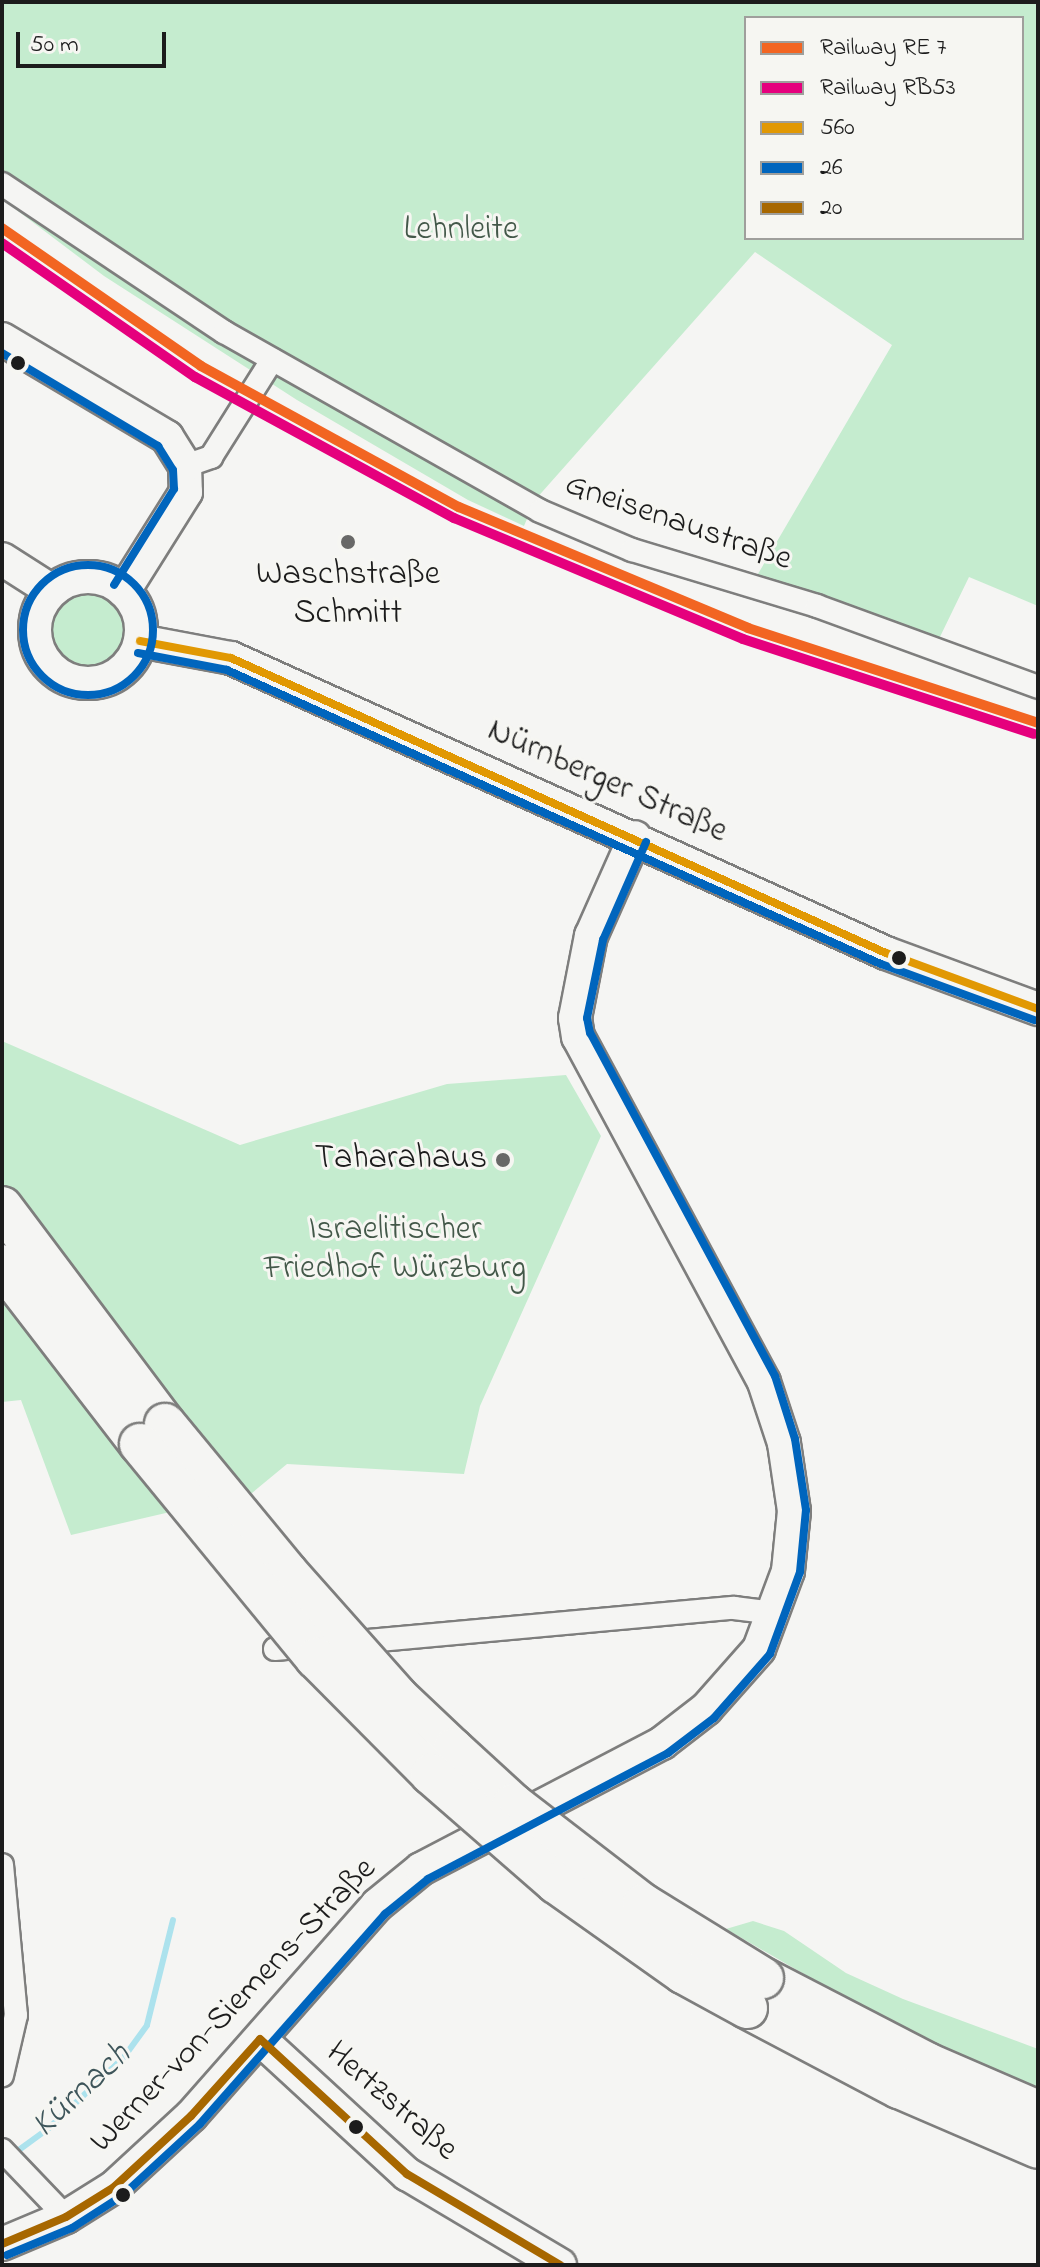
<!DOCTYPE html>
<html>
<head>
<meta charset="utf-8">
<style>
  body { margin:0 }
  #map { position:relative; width:1040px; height:2267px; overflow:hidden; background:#f5f5f3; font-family:"Indie Flower",sans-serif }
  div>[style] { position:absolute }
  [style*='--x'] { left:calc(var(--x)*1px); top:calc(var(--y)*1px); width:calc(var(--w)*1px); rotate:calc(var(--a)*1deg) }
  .green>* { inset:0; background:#c5eccf }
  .round { border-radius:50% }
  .stream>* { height:6px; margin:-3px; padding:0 3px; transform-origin:3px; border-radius:3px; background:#ace2ed }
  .roads { filter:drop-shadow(2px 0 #7e7e7d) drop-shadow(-2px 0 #7e7e7d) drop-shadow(0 2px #7e7e7d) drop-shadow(0 -2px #7e7e7d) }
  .street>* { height:22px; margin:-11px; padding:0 11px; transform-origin:11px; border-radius:11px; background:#f5f5f3 }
  .secondary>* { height:32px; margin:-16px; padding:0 16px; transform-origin:16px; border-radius:16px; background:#f5f5f3 }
  .secondary>.ring { margin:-16px; padding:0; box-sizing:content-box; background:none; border:32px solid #f5f5f3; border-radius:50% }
  .highway>* { height:40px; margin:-20px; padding:0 20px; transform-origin:20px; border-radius:20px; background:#f5f5f3 }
  .bridges { filter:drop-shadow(2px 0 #7e7e7d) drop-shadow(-2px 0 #7e7e7d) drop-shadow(0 2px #7e7e7d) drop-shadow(0 -2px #7e7e7d) }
  .highway-bridge>* { height:40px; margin:-20px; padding:0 20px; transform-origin:20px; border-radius:20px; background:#f5f5f3 }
  .bus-1>* { height:8px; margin:-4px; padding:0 4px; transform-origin:4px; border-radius:4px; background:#e19803 }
  .bus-2>* { height:8px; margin:-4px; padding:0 4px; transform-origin:4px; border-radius:4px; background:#0065bd }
  .bus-2>.ring { margin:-4px; padding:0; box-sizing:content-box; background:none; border:8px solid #0065bd; border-radius:50% }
  .bus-3>* { height:8px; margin:-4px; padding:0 4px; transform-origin:4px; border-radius:4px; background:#a76700 }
  .rail-1>* { height:10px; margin:-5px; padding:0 5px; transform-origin:5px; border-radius:5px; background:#f26522 }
  .rail-2>* { height:10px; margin:-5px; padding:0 5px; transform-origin:5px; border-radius:5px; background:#e5007d }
  .dots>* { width:22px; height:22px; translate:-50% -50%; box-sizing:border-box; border:4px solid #f6f6f2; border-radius:50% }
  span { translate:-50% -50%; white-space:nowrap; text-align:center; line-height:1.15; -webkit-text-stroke:6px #f6f6f2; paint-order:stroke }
  .park-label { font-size:34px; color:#435849 }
  .street-label { font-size:34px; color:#1c1c1c }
  .poi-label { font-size:34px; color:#1c1c1c }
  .right { translate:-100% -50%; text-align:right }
  .water-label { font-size:36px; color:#3e555a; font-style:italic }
  .frame { position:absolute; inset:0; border:4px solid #1c1c1c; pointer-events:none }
  .legend { position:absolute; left:744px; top:16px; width:280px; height:224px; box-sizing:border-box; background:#f6f6f2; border:2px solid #9f9f9c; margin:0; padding:10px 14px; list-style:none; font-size:24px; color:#1c1c1c }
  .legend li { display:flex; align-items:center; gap:16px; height:40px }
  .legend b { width:40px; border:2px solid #9f9f9c }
  .scale { position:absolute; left:16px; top:32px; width:150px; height:36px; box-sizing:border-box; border:4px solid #1c1c1c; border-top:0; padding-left:10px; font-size:24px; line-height:28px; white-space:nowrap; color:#1c1c1c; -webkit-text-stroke:6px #f6f6f2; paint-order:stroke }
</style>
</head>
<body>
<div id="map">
  <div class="green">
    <i style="clip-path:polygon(evenodd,2px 2px,1038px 2px,1038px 606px,969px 577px,937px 643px,755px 579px,892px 345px,755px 252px,535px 500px,524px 526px,468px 500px,297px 400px,104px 276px,2px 199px,2px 2px,746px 18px,1022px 18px,1022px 238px,746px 238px,746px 18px)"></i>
    <i class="round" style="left:51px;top:594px;width:74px;height:74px"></i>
    <i style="clip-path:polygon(2px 1041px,240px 1145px,447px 1084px,566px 1075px,601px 1136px,480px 1406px,464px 1474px,287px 1464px,252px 1493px,71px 1535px,21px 1400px,2px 1402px)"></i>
    <i style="clip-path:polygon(753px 1921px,784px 1931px,846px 1973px,903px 1999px,1038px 2049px,1038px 2088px,892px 2025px,726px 1929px)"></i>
  </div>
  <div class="stream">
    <i style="--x:12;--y:2155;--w:46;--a:-36.1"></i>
    <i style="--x:49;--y:2128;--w:103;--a:-43.4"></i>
    <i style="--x:124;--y:2057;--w:39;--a:-54"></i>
    <i style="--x:147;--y:2025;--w:108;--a:-76.1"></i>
  </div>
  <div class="roads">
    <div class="street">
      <i style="--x:2;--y:184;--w:267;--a:33.7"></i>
      <i style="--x:224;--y:332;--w:363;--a:29.5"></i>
      <i style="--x:540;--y:511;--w:100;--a:23"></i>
      <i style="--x:632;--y:550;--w:193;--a:16.8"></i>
      <i style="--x:817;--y:606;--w:235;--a:20.1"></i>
      <i style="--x:185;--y:466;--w:28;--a:-19"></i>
      <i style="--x:211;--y:457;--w:115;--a:-57.8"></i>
      <i style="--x:346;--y:1643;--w:390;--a:-5.2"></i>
      <i style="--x:734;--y:1608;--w:41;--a:7"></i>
      <i style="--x:275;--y:1649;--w:37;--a:-5"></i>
      <i style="--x:2;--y:1865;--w:151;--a:84.7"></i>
      <i style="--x:16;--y:2015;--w:62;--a:103.1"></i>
      <i style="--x:2;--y:2150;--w:93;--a:46.3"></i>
    </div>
    <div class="secondary">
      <i style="--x:2;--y:339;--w:192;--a:30.7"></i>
      <i style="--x:167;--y:437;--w:34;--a:58"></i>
      <i style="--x:185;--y:466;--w:26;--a:88"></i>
      <i style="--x:186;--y:492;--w:117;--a:122.1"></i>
      <i style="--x:2;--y:559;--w:59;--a:32.6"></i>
      <i class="ring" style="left:35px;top:577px;width:74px;height:74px"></i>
      <i style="--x:140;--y:641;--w:93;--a:10.6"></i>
      <i style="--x:231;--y:658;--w:718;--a:24.25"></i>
      <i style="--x:886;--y:953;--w:162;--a:20.2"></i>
      <i style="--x:260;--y:2039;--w:200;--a:42.6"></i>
      <i style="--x:407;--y:2174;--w:178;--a:30.7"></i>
      <i style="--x:2;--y:2244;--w:69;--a:-22.9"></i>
      <i style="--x:66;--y:2217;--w:57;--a:-32"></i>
      <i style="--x:114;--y:2187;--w:105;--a:-42.7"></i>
      <i style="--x:191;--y:2116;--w:281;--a:-48.6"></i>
      <i style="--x:377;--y:1905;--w:57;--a:-39.3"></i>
      <i style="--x:421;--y:1869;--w:272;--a:-27.6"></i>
      <i style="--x:662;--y:1743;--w:56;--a:-37.7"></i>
      <i style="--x:706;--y:1709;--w:80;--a:-48.5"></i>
      <i style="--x:759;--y:1649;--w:83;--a:-69.6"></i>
      <i style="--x:788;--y:1571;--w:60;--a:-84.3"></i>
      <i style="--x:794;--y:1511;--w:69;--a:-98.4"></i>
      <i style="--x:784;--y:1443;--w:64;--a:-108.2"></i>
      <i style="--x:764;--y:1382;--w:392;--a:-118.3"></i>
      <i style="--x:578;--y:1037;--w:19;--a:-99"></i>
      <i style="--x:575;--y:1018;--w:84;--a:-79"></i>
      <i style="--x:591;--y:936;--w:108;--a:-66"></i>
    </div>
    <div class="highway">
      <i style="--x:2;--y:1207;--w:271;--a:53.1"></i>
      <i style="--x:2;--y:1265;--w:226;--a:52.4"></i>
      <i style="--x:763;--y:1978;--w:185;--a:27.4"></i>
      <i style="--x:927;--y:2063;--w:121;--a:23.4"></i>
      <i style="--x:747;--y:2008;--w:172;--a:27.8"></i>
      <i style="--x:899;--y:2088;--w:151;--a:23.3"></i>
    </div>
  </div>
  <div class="bridges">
    <div class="highway-bridge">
      <i style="--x:165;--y:1424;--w:192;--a:50.5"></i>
      <i style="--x:287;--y:1572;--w:167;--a:48.4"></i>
      <i style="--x:398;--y:1697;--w:76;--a:43.4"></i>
      <i style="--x:453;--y:1749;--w:81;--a:42.5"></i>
      <i style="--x:513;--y:1804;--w:164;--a:37.6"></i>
      <i style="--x:643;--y:1904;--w:141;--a:31.7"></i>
      <i style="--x:140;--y:1444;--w:277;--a:50.6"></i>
      <i style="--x:316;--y:1658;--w:163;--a:45.2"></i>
      <i style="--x:431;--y:1774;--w:166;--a:41.1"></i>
      <i style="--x:556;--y:1883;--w:156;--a:35.3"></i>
      <i style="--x:683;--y:1973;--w:73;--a:28.7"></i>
    </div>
  </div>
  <div class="bus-1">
    <i style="--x:140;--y:641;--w:93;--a:10.6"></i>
    <i style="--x:231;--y:658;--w:718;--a:24.25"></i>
    <i style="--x:886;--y:953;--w:162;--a:20.2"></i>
  </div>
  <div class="bus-2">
    <i style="--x:2;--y:353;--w:182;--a:30.8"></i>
    <i style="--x:158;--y:446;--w:28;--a:58"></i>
    <i style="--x:173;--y:470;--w:19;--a:87"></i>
    <i style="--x:174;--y:489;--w:113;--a:122"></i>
    <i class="ring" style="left:23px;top:565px;width:122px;height:122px"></i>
    <i style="--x:138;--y:653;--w:91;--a:10.8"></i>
    <i style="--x:227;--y:670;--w:717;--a:24.21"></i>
    <i style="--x:881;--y:964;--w:163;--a:20.1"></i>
    <i style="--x:7;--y:2255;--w:70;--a:-22.6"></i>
    <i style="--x:72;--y:2228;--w:59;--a:-32.6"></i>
    <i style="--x:122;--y:2196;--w:106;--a:-42.7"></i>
    <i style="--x:200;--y:2124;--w:280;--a:-48.6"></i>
    <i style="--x:385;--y:1914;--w:55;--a:-39.1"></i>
    <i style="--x:428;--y:1879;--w:271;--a:-27.7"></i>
    <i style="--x:668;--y:1753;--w:58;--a:-37.3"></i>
    <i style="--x:714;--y:1718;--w:85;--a:-48.8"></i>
    <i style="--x:770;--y:1654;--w:87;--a:-69.9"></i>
    <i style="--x:800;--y:1572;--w:62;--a:-84.5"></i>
    <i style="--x:806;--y:1510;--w:72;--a:-98.8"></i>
    <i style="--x:795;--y:1439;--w:66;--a:-107.6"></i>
    <i style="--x:775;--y:1376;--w:390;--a:-118.3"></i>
    <i style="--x:590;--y:1033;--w:15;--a:-101"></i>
    <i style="--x:587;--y:1018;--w:80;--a:-78.4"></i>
    <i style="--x:603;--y:940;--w:107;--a:-66.3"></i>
  </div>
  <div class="bus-3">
    <i style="--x:2;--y:2244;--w:69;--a:-22.9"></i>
    <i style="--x:66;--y:2217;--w:57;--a:-32"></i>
    <i style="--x:114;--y:2187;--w:105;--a:-42.7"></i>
    <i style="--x:191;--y:2116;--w:103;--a:-48.1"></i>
    <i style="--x:260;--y:2039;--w:200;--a:42.6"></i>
    <i style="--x:407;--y:2174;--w:178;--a:30.7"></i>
  </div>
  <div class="rail-1">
    <i style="--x:2;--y:228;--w:242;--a:34.7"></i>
    <i style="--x:201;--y:366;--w:294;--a:28.7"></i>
    <i style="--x:459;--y:507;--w:313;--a:22.7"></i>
    <i style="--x:748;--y:628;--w:305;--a:18.1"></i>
  </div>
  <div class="rail-2">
    <i style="--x:2;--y:243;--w:235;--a:34.8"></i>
    <i style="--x:195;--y:377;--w:295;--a:28.6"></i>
    <i style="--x:454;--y:518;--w:313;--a:22.7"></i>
    <i style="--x:743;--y:639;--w:306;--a:18.1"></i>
  </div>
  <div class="dots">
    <i style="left:18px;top:363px;background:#1c1c1c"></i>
    <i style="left:348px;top:542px;background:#686867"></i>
    <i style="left:899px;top:958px;background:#1c1c1c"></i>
    <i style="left:503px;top:1160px;background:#686867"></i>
    <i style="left:356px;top:2127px;background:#1c1c1c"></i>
    <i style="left:123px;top:2195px;background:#1c1c1c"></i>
  </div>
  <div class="park-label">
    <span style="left:461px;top:231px">Lehnleite</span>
    <span style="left:395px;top:1250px">Israelitischer<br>Friedhof Würzburg</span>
  </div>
  <div class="street-label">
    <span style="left:678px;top:523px;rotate:19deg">Gneisenaustraße</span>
    <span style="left:607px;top:782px;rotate:24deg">Nürnberger Straße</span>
    <span style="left:234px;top:2006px;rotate:-46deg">Werner-von-Siemens-Straße</span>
    <span style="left:391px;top:2102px;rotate:41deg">Hertzstraße</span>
  </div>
  <div class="poi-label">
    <span style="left:348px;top:595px">Waschstraße<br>Schmitt</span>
    <span class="right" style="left:487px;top:1160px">Taharahaus</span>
  </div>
  <div class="water-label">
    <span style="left:82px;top:2091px;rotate:-43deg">Kürnach</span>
  </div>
  <div class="frame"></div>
  <ul class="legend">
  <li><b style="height:10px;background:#f26522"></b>Railway RE 7</li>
  <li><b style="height:10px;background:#e5007d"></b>Railway RB53</li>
  <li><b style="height:10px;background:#e19803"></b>560</li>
  <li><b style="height:10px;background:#0065bd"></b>26</li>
  <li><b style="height:10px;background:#a76700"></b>20</li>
  </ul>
  <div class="scale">50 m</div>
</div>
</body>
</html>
